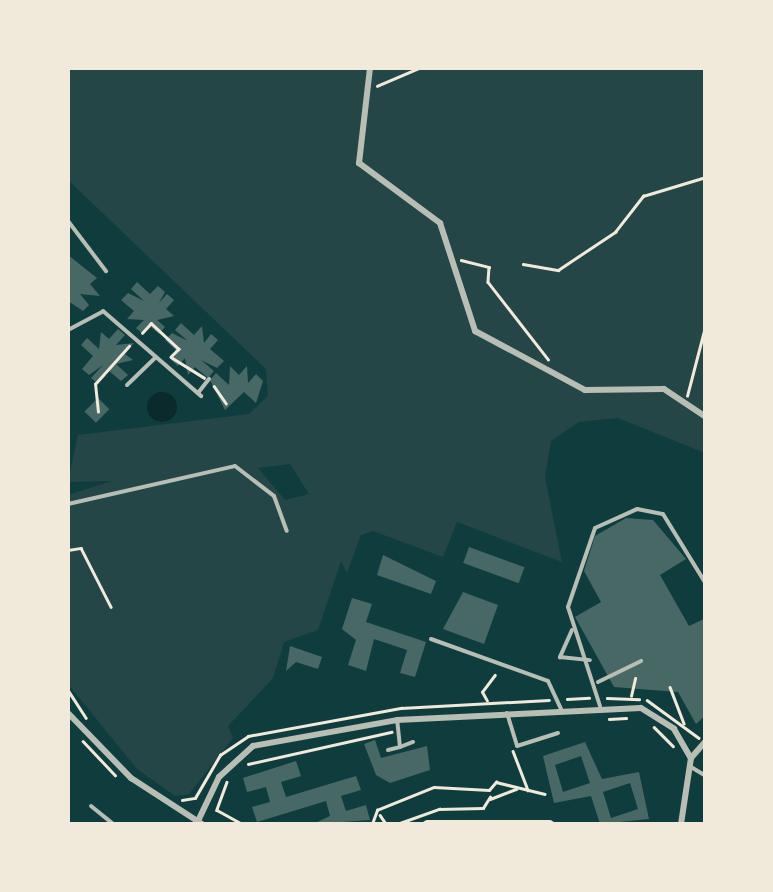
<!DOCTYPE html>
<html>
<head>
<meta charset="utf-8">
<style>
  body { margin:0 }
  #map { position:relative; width:773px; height:892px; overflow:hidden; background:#0f3d3e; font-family:"IBM Plex Serif",serif }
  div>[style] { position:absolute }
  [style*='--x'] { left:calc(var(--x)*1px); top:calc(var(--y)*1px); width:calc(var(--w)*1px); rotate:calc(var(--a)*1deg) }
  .green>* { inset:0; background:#244646 }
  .water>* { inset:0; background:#0a2a2b }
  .round { border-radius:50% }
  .building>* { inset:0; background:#486865; transform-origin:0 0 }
  .path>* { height:2.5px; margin:-1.25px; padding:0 1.25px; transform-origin:1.25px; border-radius:1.25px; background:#f1e9da }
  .service>* { height:4px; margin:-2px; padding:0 2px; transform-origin:2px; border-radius:2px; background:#b8beb3 }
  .minor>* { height:6px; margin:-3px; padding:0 3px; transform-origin:3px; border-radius:3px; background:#b8beb3 }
  .secondary>* { height:9px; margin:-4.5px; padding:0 4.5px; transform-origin:4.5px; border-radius:4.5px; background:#f1e9da }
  span { translate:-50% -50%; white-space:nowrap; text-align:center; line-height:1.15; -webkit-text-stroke:9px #f1e9da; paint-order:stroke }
  .frame { position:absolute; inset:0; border:70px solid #f1e9da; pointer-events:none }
</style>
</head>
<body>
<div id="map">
  <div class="green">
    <i style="clip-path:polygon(evenodd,68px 68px,705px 68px,705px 453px,618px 418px,579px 422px,551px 441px,545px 477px,562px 562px,457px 522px,443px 557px,373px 531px,361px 535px,347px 573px,341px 561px,318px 630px,284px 642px,273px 678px,228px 726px,233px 738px,189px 794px,175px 796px,137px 769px,68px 684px,68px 495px,112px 481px,68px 482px,78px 435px,249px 414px,268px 396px,266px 369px,68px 180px,68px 68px,290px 464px,309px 494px,285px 500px,258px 468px,290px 464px)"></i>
  </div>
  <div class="water">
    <i class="round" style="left:147px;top:392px;width:30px;height:30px"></i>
  </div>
  <div class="building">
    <i style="clip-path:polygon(68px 255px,97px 278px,90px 284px,100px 296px,80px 294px,89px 305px,83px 311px,68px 301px)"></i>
    <i style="clip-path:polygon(137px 282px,150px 294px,158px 286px,165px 292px,159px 303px,167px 294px,174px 300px,166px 309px,174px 316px,157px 320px,165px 327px,159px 334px,151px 327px,143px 334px,136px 328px,144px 320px,127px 319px,134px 311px,121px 300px,128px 293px,144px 301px,131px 289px)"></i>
    <i style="clip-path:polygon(181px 323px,194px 335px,202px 326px,204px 343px,211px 334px,218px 340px,210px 349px,224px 361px,217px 368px,201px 360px,214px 371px,208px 378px,195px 367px,188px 375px,185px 358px,178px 366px,171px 360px,178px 352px,165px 340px,172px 333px,188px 341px,175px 330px)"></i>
    <i style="clip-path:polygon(118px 329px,125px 335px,116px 345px,134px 343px,125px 354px,133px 360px,116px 364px,128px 375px,121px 381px,109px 371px,98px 384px,91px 378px,103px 365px,89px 375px,82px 369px,93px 356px,81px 345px,87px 338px,99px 349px,101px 332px,109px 339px)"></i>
    <i style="clip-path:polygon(230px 366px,239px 375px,247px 366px,248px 383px,256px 374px,263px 381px,256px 403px,244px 392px,225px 410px,210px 380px,216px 373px,229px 385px)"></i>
    <i style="left:98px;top:398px;width:16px;height:19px;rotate:45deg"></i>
    <i style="clip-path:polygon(626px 518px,653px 520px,686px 559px,660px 575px,689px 626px,706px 618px,706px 715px,696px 724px,678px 692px,614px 687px,575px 617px,601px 602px,584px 571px,595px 536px)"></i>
    <i style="left:469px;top:547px;width:59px;height:17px;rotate:20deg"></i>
    <i style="clip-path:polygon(383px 555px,436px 581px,431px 594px,377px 575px)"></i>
    <i style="clip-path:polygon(463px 592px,498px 605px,484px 644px,443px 629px)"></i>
    <i style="clip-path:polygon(352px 598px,372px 604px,366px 622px,426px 642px,415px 677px,400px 673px,407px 650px,374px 639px,366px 671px,348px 665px,356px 640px,342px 629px)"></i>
    <i style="clip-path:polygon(290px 646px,322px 657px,318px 669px,296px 662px,286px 671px)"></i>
    <i style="clip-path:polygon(375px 740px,381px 758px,427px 746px,430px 770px,390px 783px,376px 775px,364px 744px)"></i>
    <i style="clip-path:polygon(evenodd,585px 742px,602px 779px,639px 772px,649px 819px,600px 824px,591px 796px,554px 803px,543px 756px,585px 742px,581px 756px,590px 783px,563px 792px,555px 765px,581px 756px,585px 742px,630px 783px,638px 809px,611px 818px,603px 792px,630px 783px)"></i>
    <i style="clip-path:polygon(296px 761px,301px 776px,281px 782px,286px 797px,356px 776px,361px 790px,341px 796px,346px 811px,366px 805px,370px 820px,313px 824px,330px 816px,326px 801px,257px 822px,252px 807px,270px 802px,266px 787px,247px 792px,243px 778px)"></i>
  </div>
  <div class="path">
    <i style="--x:377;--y:86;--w:46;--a:-23.2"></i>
    <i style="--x:461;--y:260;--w:29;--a:14"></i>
    <i style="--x:489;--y:267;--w:15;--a:94"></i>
    <i style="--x:488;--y:282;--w:98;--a:52.1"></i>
    <i style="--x:523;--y:264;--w:36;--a:10"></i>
    <i style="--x:558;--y:270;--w:69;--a:-33.7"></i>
    <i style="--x:615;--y:232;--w:46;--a:-52.1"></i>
    <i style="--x:643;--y:196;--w:66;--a:-16.8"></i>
    <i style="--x:142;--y:333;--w:13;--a:-48"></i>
    <i style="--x:151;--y:323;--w:38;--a:43"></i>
    <i style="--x:179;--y:349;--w:11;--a:135"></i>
    <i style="--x:171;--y:357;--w:39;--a:32"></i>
    <i style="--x:68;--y:347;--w:77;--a:90"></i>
    <i style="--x:214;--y:386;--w:21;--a:55"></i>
    <i style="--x:687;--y:396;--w:75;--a:-75.4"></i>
    <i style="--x:98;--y:412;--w:28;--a:-96"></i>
    <i style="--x:95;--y:384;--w:51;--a:-48.2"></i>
    <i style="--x:68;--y:550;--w:13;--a:-9"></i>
    <i style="--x:81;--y:548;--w:66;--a:63"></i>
    <i style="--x:670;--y:687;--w:39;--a:69"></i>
    <i style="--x:68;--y:690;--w:33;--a:57"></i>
    <i style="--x:631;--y:696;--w:18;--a:-77"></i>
    <i style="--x:607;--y:698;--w:32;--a:2"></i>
    <i style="--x:567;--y:699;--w:22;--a:-3"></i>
    <i style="--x:647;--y:700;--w:64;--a:36.2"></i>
    <i style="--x:487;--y:701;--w:10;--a:-119"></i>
    <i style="--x:482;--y:692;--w:21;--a:-53"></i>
    <i style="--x:609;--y:719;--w:17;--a:-3"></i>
    <i style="--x:654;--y:727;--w:27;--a:45"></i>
    <i style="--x:83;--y:741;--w:47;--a:46.7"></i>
    <i style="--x:513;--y:751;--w:42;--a:69"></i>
    <i style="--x:248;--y:764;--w:147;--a:-12.6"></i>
    <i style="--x:227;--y:782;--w:30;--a:110"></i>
    <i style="--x:217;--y:810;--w:29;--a:29"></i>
    <i style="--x:490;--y:799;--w:28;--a:-21"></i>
    <i style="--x:182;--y:800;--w:13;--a:-9"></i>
    <i style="--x:195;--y:798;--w:50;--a:-59.8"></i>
    <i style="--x:220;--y:755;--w:34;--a:-34"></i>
    <i style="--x:248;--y:736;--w:156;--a:-10.4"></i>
    <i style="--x:401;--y:708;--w:148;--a:-3.1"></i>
    <i style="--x:380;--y:815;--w:11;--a:56"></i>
    <i style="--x:372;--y:824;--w:15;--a:-70"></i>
    <i style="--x:377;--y:810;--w:61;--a:-22"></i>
    <i style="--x:434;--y:787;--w:55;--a:3.1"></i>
    <i style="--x:489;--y:790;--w:11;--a:-49"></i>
    <i style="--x:496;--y:782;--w:50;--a:13.8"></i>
    <i style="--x:397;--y:824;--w:45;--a:-19.7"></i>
    <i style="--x:439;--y:809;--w:44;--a:-1.3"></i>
    <i style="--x:483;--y:808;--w:13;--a:-58"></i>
  </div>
  <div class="service">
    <i style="--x:68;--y:221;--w:63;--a:52.8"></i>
    <i style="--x:68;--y:330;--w:40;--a:-28"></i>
    <i style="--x:103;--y:311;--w:130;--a:40.9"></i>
    <i style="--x:127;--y:385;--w:40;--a:-44"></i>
    <i style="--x:198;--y:393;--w:18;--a:-52"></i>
    <i style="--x:68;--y:504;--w:171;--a:-12.8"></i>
    <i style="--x:235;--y:466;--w:49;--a:37.6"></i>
    <i style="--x:274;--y:496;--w:37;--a:70"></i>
    <i style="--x:572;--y:630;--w:30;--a:114"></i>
    <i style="--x:560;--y:657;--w:30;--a:6"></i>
    <i style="--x:431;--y:639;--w:124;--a:19.7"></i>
    <i style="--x:548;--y:681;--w:31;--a:65"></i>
    <i style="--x:598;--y:682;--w:48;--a:-26"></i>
    <i style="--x:600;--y:706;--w:104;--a:-107.9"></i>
    <i style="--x:568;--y:607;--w:83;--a:-71.1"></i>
    <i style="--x:595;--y:528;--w:46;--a:-24.3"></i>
    <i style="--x:637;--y:509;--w:26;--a:11"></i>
    <i style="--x:663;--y:514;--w:82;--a:58.4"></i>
    <i style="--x:507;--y:713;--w:34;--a:73"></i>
    <i style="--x:517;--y:746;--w:43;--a:-17.6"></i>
    <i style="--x:400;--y:747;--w:14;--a:-21"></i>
    <i style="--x:388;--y:750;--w:12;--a:-14"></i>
    <i style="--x:400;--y:747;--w:27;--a:-96"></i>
    <i style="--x:691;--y:767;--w:17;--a:31"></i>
    <i style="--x:91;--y:806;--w:28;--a:39"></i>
  </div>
  <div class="minor">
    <i style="--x:370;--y:68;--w:96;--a:96.6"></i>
    <i style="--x:359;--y:163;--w:101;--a:36.5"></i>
    <i style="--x:440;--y:223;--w:114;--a:72"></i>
    <i style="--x:475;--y:331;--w:125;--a:28.2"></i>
    <i style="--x:585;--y:390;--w:79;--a:-0.7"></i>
    <i style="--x:664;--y:389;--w:50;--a:33.7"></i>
    <i style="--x:68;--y:713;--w:91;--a:45.9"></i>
    <i style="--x:131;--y:778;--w:85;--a:32.9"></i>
    <i style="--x:198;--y:821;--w:49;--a:-64.5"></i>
    <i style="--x:219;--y:777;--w:46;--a:-42.4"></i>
    <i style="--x:253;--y:746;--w:146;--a:-10.2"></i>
    <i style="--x:397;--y:720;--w:244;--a:-2.8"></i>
    <i style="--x:641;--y:708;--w:39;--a:32"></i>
    <i style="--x:674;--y:729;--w:34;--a:60"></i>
    <i style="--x:681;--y:824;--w:67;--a:-81.4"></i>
    <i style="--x:691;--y:758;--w:23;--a:-49"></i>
  </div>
  <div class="secondary">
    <i style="--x:427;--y:824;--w:122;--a:0"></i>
  </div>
  <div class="frame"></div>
</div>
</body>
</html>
